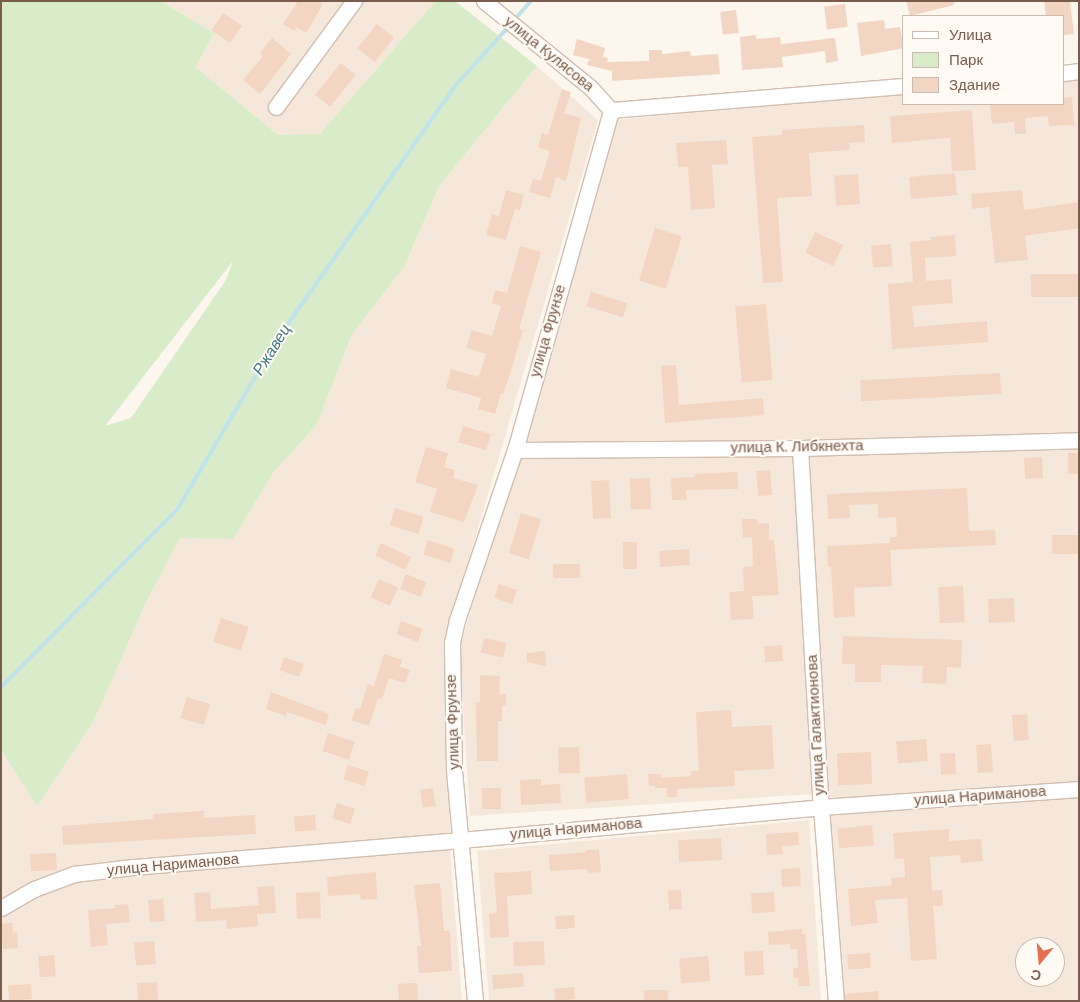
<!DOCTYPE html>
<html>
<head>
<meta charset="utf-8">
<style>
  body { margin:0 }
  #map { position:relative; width:1080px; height:1002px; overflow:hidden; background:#fdf6ec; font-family:"DM Sans",sans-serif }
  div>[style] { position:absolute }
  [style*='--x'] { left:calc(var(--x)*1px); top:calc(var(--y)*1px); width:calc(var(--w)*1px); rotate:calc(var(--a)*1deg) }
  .residential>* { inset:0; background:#f5e8da }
  .green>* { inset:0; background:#d8ecc9 }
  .stream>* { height:4px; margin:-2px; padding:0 2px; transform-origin:2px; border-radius:2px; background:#bfe3e8 }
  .building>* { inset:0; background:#f3d5c3; transform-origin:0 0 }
  .roads { filter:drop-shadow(1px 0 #d1beb0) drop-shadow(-1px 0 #d1beb0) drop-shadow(0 1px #d1beb0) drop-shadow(0 -1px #d1beb0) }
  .minor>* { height:15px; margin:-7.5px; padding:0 7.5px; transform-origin:7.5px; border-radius:7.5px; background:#fff }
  span { translate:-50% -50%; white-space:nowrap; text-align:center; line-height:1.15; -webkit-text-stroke:4px #fffaf3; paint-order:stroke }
  .street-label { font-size:15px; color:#7a5c4d }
  .water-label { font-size:16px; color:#437c86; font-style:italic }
  .frame { position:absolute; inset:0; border:2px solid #7a5c4d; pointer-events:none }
  .legend { position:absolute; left:902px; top:15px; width:162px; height:90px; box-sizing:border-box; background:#fffaf3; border:1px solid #cabbb1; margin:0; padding:6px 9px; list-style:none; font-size:15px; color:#7a5c4d }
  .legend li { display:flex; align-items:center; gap:10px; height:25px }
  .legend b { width:25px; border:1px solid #cabbb1 }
  .north { position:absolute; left:1015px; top:937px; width:50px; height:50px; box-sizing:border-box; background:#fffaf3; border:1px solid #cabbb1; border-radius:50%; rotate:197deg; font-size:14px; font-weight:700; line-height:20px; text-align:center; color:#7a5c4d }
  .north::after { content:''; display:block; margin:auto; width:18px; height:22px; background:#e76f51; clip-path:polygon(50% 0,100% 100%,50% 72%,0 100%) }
</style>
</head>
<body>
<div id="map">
  <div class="residential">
    <i style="clip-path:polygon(160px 1px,440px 1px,310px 161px,194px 67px,214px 33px)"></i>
    <i style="clip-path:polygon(537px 66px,598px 120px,444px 644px,451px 862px,462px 1001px,1px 1001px,1px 750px,37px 806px,180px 538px,233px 539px,273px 473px,317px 424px,352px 334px,404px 267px,439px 186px)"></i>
    <i style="clip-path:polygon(evenodd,1079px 75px,1079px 1001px,843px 1001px,829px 793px,470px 816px,459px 650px,617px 120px,904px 92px,904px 104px,1064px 104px,1064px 77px,1079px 75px,1025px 947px,1055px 947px,1055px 977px,1025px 977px,1025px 947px)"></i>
    <i style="clip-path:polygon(809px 820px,821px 1001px,489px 1001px,477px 851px)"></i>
  </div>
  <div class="green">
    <i style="clip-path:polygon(evenodd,1px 1px,160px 1px,214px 33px,195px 67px,278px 135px,320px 134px,436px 1px,455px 1px,537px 66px,439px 186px,404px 267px,352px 334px,317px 424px,273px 473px,233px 539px,180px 538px,146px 602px,94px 720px,37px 806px,1px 750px,1px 1px,233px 261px,226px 280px,131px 418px,105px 426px,233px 261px)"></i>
  </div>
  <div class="stream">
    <i style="--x:514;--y:20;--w:25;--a:-48"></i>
    <i style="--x:1;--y:687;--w:250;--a:-45.2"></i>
    <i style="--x:177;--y:510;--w:199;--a:-59.6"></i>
    <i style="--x:278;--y:338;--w:308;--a:-54.9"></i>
    <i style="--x:455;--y:86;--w:82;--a:-48"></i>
  </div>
  <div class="building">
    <i style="clip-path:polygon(298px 1px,318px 1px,323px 4px,306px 33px,296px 27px,294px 31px,283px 24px)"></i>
    <i style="clip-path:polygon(906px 1px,954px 1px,954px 5px,910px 16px)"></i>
    <i style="clip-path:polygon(1044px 1px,1070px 1px,1074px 34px,1064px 35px,1064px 16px,1046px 16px)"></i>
    <i style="left:845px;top:4px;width:23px;height:21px;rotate:83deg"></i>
    <i style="left:736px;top:10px;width:23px;height:16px;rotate:83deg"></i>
    <i style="left:223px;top:13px;width:23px;height:21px;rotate:34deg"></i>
    <i style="clip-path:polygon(884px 20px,885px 29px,900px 27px,904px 48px,861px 56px,857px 23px)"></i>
    <i style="left:377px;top:24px;width:22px;height:31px;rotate:39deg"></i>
    <i style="clip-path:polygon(756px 35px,756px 39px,780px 37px,781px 44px,835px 38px,838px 61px,826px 63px,825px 51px,782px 57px,783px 67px,742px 70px,740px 37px)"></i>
    <i style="clip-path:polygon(272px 38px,291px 54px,260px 94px,243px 80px,263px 56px,260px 53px)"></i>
    <i style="clip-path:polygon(577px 39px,605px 48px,603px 57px,608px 58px,607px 62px,649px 61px,649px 50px,662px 50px,662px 54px,690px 51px,691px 56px,718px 54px,720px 74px,612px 81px,612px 71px,587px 65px,588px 61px,592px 60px,573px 55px)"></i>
    <i style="left:341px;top:63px;width:19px;height:41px;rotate:39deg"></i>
    <i style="clip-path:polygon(562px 89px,571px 92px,564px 113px,581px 118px,566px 181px,556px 177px,550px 198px,529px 192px,533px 179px,541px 181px,550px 151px,538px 147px,542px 133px,548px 135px)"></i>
    <i style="clip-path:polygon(1072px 97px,1074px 125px,1049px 126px,1048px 116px,1025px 118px,1026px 134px,1015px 134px,1014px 122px,992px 124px,990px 104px,1064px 104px,1064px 98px)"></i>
    <i style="clip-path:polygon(972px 110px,976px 170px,952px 171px,950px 138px,892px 143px,890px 116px)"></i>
    <i style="clip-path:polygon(864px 125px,865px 142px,849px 143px,849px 150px,809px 153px,812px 196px,777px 198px,783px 282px,763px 283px,752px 137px,782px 135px,782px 130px)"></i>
    <i style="clip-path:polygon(726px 140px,728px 164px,712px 165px,715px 208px,691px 210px,688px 167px,678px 167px,676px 143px)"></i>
    <i style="left:955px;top:173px;width:22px;height:46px;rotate:85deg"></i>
    <i style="left:858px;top:174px;width:30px;height:24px;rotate:86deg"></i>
    <i style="clip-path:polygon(506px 190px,524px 195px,520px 210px,515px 209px,506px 240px,486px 235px,492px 214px,499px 216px)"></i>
    <i style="clip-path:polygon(1022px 190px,1024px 210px,1079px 202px,1079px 228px,1025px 236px,1028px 260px,995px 263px,989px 207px,972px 209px,971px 194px)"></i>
    <i style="left:655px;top:228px;width:28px;height:55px;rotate:17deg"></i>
    <i style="left:815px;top:232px;width:31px;height:23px;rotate:25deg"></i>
    <i style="clip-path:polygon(955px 235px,956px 256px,925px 258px,926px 281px,951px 279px,953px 303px,912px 306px,914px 327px,987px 321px,988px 342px,892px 349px,888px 284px,913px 282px,910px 242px,931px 240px,931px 237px)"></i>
    <i style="left:891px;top:244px;width:22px;height:20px;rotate:85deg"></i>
    <i style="clip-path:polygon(520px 246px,541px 252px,519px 329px,523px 330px,508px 380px,503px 394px,501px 394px,495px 414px,478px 409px,481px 398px,446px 388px,451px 369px,479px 377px,486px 354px,466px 348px,472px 330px,492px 336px,501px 306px,492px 303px,495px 290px,507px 293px)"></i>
    <i style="left:1079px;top:274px;width:23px;height:48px;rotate:90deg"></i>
    <i style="left:591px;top:292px;width:38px;height:15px;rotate:17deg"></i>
    <i style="left:766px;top:304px;width:76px;height:31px;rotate:85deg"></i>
    <i style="clip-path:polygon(676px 365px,679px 405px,763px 398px,764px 415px,665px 423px,661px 366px)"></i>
    <i style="left:1000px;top:373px;width:21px;height:140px;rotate:87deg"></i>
    <i style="left:463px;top:426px;width:29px;height:17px;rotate:16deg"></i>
    <i style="clip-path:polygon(426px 447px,448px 453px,444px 467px,455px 470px,453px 478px,478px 485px,464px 522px,430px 512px,437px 489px,415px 482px)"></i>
    <i style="left:1068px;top:453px;width:11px;height:21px"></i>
    <i style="left:1042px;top:457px;width:21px;height:18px;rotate:87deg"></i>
    <i style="left:770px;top:470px;width:25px;height:14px;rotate:85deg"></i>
    <i style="clip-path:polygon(737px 472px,738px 489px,686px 490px,687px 500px,672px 500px,671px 478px,695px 477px,694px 474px)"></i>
    <i style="left:650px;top:478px;width:31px;height:20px;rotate:88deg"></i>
    <i style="left:609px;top:480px;width:38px;height:18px;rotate:87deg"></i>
    <i style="clip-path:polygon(967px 488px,969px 531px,995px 530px,996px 545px,890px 550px,890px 537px,897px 537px,896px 517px,878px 518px,878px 504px,849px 505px,850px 518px,828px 519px,827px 494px)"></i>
    <i style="left:395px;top:508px;width:30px;height:18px;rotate:17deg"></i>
    <i style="left:521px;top:513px;width:21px;height:42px;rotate:17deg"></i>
    <i style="clip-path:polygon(742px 519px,757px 519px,758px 524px,769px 523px,769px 540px,774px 540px,779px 595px,752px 596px,754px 619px,731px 620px,729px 592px,744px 591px,743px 567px,753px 566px,752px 537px,743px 538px)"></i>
    <i style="left:1079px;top:535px;width:19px;height:27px;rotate:90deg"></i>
    <i style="left:428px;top:540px;width:28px;height:15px;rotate:18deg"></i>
    <i style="left:623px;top:542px;width:14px;height:27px"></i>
    <i style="left:381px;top:543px;width:33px;height:14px;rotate:25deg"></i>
    <i style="clip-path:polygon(890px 543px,892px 586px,854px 588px,855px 616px,834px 618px,831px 567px,828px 567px,827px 546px)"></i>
    <i style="left:689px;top:549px;width:16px;height:30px;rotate:86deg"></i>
    <i style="left:580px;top:564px;width:14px;height:27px;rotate:90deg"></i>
    <i style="left:406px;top:574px;width:22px;height:16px;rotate:22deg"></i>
    <i style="left:379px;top:579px;width:21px;height:20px;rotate:25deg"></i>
    <i style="left:499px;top:584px;width:19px;height:15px;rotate:18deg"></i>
    <i style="left:963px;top:586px;width:36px;height:25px;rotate:87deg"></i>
    <i style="left:1014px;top:598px;width:24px;height:26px;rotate:88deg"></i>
    <i style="left:221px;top:618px;width:29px;height:25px;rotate:18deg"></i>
    <i style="left:401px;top:621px;width:23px;height:14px;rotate:20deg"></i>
    <i style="clip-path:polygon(843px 636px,962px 640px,961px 668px,947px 667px,946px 684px,922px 683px,923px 666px,881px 665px,881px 682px,855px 682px,855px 664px,842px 664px)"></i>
    <i style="left:484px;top:638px;width:23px;height:15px;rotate:13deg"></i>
    <i style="left:782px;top:645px;width:16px;height:18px;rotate:86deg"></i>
    <i style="clip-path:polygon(545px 651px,546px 666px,527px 662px,527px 653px)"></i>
    <i style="clip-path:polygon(384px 654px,402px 660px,400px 667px,410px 670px,405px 683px,389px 678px,382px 699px,378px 698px,369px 726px,351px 720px,356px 708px,360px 709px,368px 684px,374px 686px)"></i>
    <i style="left:284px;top:657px;width:21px;height:14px;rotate:19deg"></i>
    <i style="clip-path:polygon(480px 675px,500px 676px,499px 694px,506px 694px,506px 705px,502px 705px,502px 721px,498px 721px,498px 761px,477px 761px,476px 702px,480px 702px)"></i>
    <i style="clip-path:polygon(271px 692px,329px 714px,326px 725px,287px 712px,286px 716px,266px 709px)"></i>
    <i style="left:187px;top:697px;width:24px;height:22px;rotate:17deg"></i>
    <i style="clip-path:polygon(731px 710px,732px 727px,772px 725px,774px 769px,734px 771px,735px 786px,677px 789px,677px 797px,667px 797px,667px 788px,655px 788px,655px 785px,649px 786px,648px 774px,661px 774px,661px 778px,691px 776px,691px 771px,699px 771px,696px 712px)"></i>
    <i style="left:1027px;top:714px;width:26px;height:15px;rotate:86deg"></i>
    <i style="left:328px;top:733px;width:28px;height:19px;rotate:18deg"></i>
    <i style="left:926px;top:739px;width:22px;height:30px;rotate:85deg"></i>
    <i style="left:991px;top:744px;width:28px;height:15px;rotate:86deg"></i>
    <i style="left:579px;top:747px;width:26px;height:21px;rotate:88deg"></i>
    <i style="left:871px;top:752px;width:32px;height:34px;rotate:88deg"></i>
    <i style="left:955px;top:753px;width:21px;height:15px;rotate:87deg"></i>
    <i style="left:348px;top:765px;width:22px;height:15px;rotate:18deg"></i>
    <i style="left:627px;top:774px;width:25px;height:43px;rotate:85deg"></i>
    <i style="clip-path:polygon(541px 779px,541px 785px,560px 784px,561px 803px,521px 805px,520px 780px)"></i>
    <i style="left:433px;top:788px;width:18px;height:13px;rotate:81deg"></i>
    <i style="left:482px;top:788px;width:19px;height:21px"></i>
    <i style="left:337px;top:803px;width:19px;height:16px;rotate:18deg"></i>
    <i style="clip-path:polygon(204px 811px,204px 818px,255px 815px,256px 834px,63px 845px,62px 826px,154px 819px,153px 814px)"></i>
    <i style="left:315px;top:815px;width:15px;height:21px;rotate:86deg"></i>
    <i style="left:872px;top:825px;width:20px;height:35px;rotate:84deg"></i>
    <i style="clip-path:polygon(949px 829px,949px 841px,981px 839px,983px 861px,961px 863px,960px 855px,930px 857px,932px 891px,942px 890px,943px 906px,933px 906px,937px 959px,911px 961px,907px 898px,875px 900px,878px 923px,851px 926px,848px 889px,892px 885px,891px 878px,905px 877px,904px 858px,895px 859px,893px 833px)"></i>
    <i style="clip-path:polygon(798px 832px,799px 845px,782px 846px,783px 854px,767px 855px,766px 834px)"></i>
    <i style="left:721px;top:838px;width:22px;height:43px;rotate:87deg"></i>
    <i style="clip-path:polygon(586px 850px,599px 850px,601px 872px,588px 873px,587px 869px,550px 871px,549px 855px,586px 852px)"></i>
    <i style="left:56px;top:853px;width:17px;height:26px;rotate:87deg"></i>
    <i style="left:800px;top:868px;width:18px;height:19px;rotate:87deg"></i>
    <i style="clip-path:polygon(531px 871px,532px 894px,507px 896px,509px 937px,490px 938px,489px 914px,497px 913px,494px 873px)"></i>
    <i style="clip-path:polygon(376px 872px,377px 899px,361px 900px,360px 894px,328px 896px,327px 877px)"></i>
    <i style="clip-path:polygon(440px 883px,444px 931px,450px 931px,452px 971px,419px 973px,417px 946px,421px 946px,414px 885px)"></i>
    <i style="clip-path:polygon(274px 886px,276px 913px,257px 914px,258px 926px,227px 929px,226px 920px,196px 922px,194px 893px,210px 892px,211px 909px,259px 905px,257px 887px)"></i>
    <i style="left:681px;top:890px;width:19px;height:13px;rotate:87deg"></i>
    <i style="left:320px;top:892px;width:26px;height:24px;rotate:88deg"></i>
    <i style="left:774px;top:892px;width:20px;height:23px;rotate:87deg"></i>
    <i style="left:163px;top:899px;width:22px;height:15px;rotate:85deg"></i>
    <i style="clip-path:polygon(128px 904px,130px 922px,106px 924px,108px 945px,91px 947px,88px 910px,115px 908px,115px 905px)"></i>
    <i style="left:574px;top:915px;width:13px;height:19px;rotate:86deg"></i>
    <i style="clip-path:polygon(12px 923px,13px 933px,17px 932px,18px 948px,3px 949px,1px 924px)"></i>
    <i style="clip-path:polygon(802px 929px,802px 934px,805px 934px,810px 986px,799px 986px,798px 978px,794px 978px,793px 968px,798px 968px,797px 949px,790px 949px,790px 944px,769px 945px,768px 932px)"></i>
    <i style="left:154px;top:941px;width:23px;height:20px;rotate:85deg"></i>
    <i style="left:544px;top:941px;width:24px;height:31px;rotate:88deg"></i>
    <i style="left:763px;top:951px;width:24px;height:19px;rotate:88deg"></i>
    <i style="left:870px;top:953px;width:15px;height:23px;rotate:86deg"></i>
    <i style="left:54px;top:955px;width:21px;height:16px;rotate:85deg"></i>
    <i style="left:708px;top:956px;width:25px;height:29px;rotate:85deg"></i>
    <i style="left:523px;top:973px;width:14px;height:31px;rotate:86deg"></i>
    <i style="left:157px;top:982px;width:19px;height:20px;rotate:87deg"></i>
    <i style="left:417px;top:983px;width:18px;height:19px;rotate:87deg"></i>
    <i style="left:31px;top:984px;width:15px;height:23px;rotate:86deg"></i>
    <i style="left:574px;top:987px;width:12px;height:20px;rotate:85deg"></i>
    <i style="left:668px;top:990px;width:11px;height:24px;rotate:90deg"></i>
    <i style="clip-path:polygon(878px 991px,879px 1001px,845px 1001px,845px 994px)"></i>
  </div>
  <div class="roads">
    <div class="minor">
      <i style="--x:484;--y:1;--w:136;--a:39.1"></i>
      <i style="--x:590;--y:87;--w:31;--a:48"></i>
      <i style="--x:1064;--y:73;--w:15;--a:-8"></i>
      <i style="--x:276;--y:107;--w:132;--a:-53.7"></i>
      <i style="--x:611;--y:110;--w:294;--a:-4.7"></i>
      <i style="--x:800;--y:448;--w:360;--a:86.7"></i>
      <i style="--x:821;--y:807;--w:195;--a:85.6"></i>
      <i style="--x:515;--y:450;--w:285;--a:-0.4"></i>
      <i style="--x:800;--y:448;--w:279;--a:-1.6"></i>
      <i style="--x:1;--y:908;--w:38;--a:-30"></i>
      <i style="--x:34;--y:889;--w:43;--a:-20.6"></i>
      <i style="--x:74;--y:874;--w:59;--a:-6.8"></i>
      <i style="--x:133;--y:867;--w:328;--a:-4.7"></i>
      <i style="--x:460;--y:840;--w:363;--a:-5.2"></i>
      <i style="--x:821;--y:807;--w:259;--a:-4"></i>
      <i style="--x:475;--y:1001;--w:233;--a:-95.2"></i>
      <i style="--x:454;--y:769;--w:126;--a:-90.9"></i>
      <i style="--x:452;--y:643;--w:24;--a:-78"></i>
      <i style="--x:457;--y:620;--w:180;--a:-71.2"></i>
      <i style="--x:515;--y:450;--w:353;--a:-74.2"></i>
    </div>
  </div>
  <div class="street-label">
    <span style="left:549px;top:54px;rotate:39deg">улица Кулясова</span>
    <span style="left:548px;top:331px;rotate:-74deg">улица Фрунзе</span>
    <span style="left:797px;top:447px;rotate:-1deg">улица К. Либкнехта</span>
    <span style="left:453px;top:722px;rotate:-92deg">улица Фрунзе</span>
    <span style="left:816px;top:725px;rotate:-93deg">улица Галактионова</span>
    <span style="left:980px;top:796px;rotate:-4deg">улица Нариманова</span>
    <span style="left:576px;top:829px;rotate:-5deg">улица Нариманова</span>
    <span style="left:173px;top:865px;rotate:-5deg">улица Нариманова</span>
  </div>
  <div class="water-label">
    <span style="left:272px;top:350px;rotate:-58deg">Ржавец</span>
  </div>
  <div class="frame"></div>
  <ul class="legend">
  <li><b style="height:6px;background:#fff"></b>Улица</li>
  <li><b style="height:14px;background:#d8ecc9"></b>Парк</li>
  <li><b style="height:14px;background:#f3d5c3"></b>Здание</li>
  </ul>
  <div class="north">С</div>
</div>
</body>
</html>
